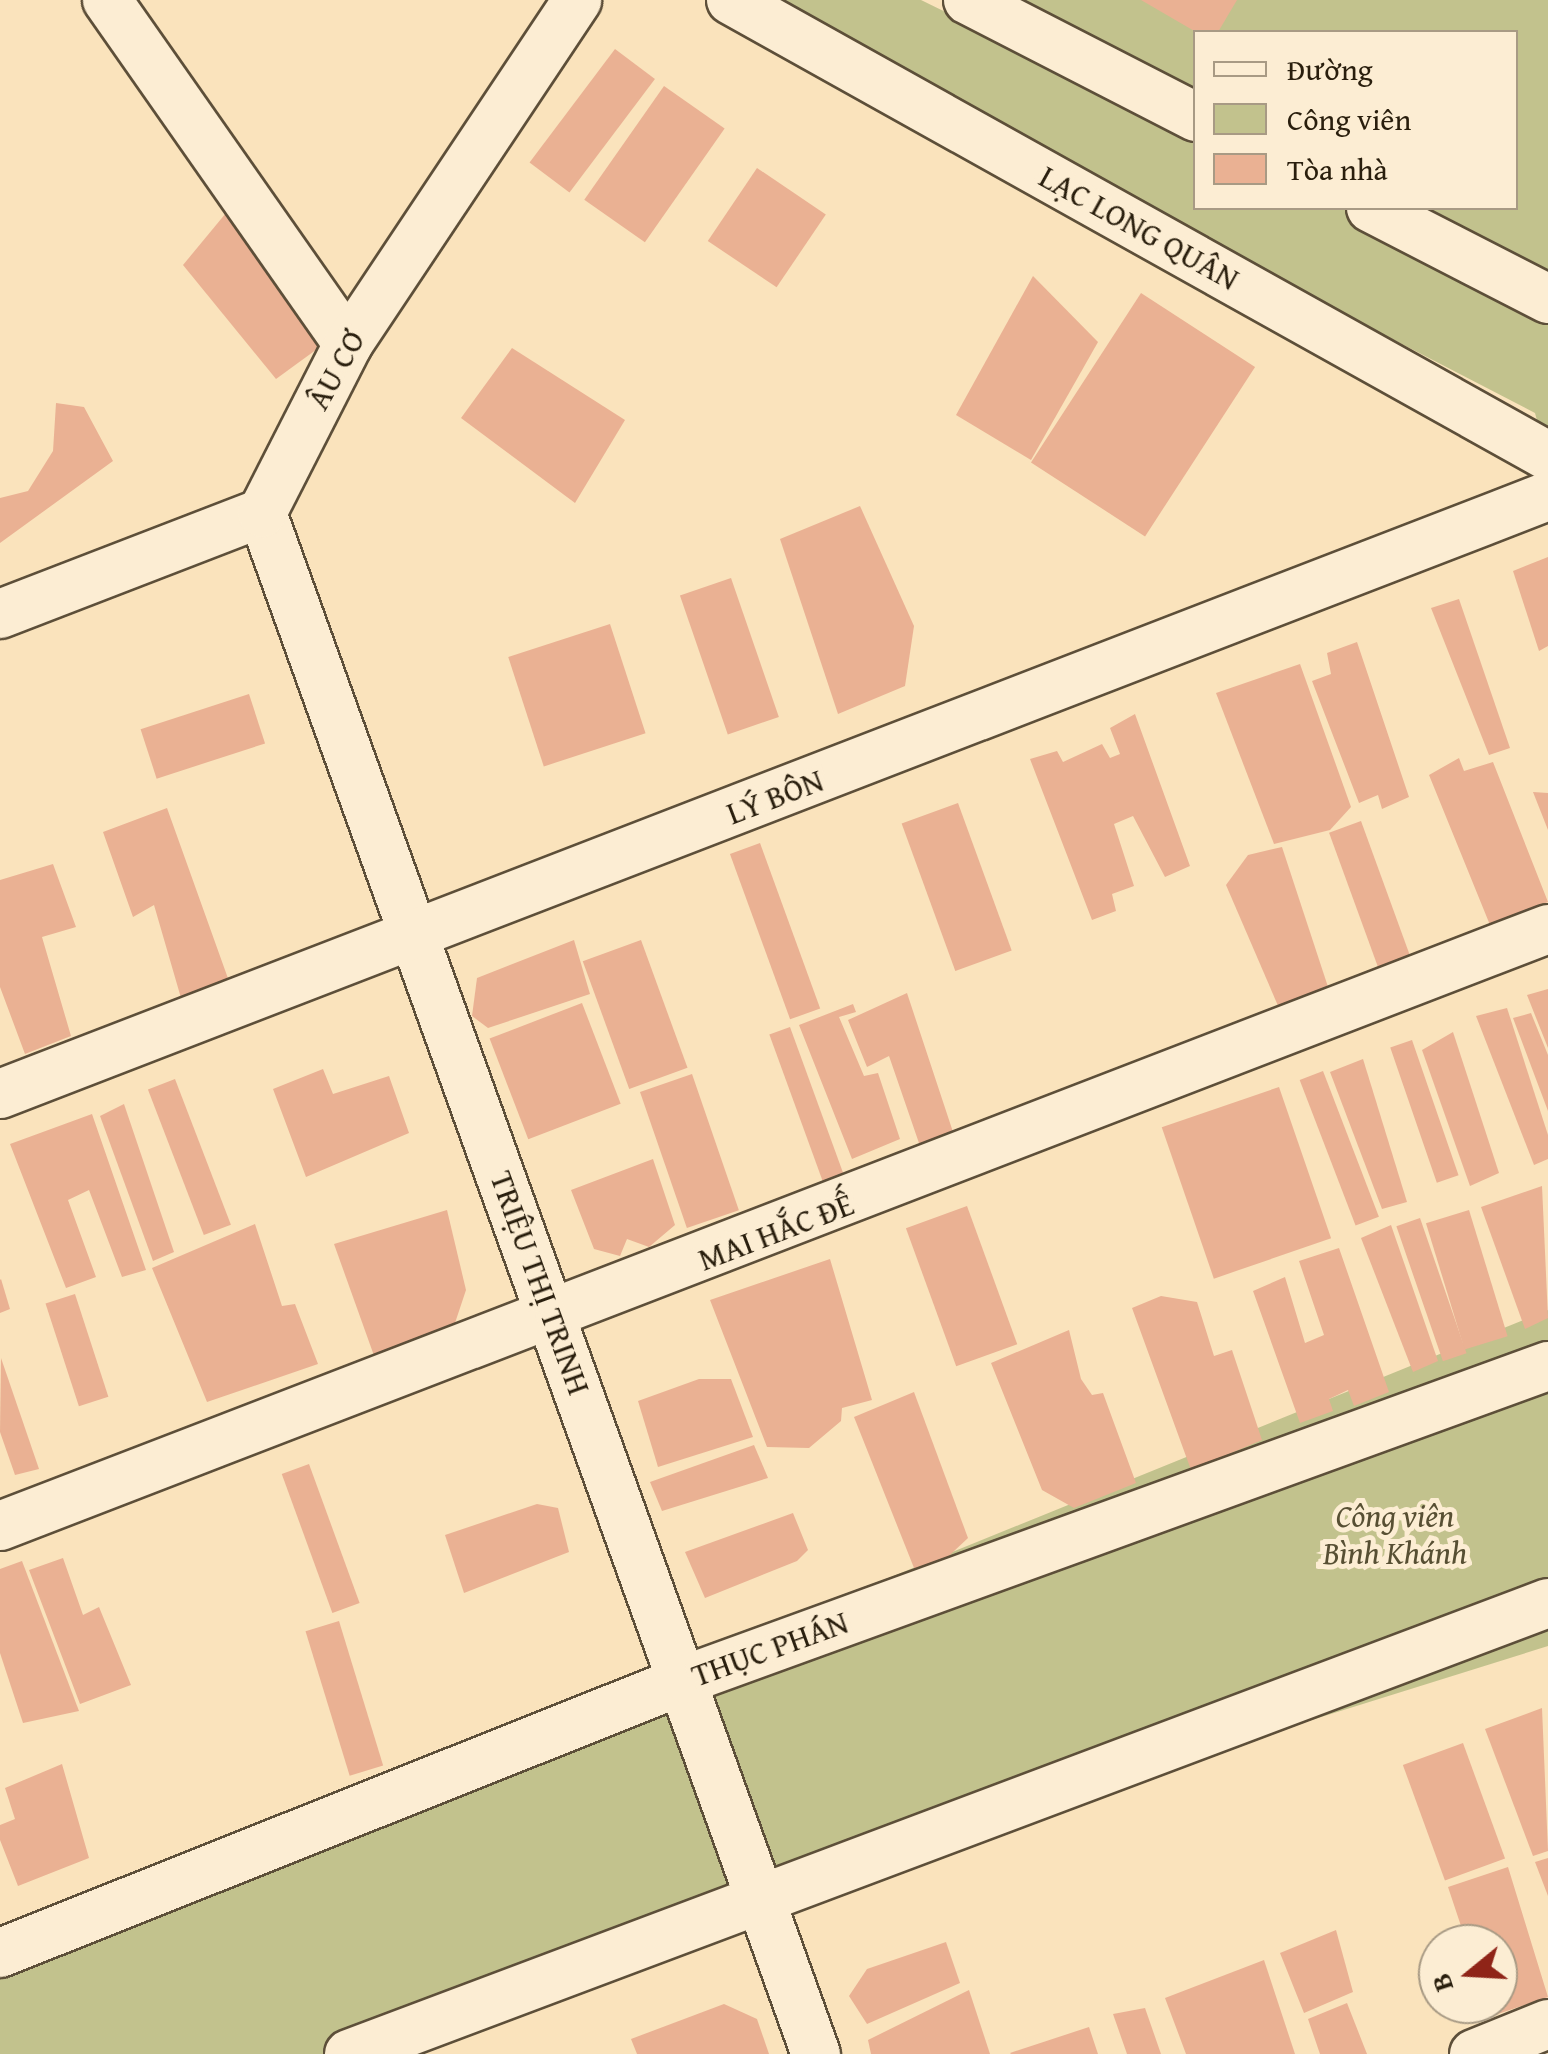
<!DOCTYPE html>
<html>
<head>
<meta charset="utf-8">
<style>
  body { margin:0 }
  #map { position:relative; width:1548px; height:2054px; overflow:hidden; background:#fae3bc; font-family:"Gentium Book Plus",serif }
  div>[style] { position:absolute }
  [style*='--x'] { left:calc(var(--x)*1px); top:calc(var(--y)*1px); width:calc(var(--w)*1px); rotate:calc(var(--a)*1deg) }
  .green>* { inset:0; background:#c2c28d }
  .building>* { inset:0; background:#eab193; transform-origin:0 0 }
  .roads { filter:drop-shadow(2px 0 #5d4f39) drop-shadow(-2px 0 #5d4f39) drop-shadow(0 2px #5d4f39) drop-shadow(0 -2px #5d4f39) }
  .street>* { height:48px; margin:-24px; padding:0 24px; transform-origin:24px; border-radius:24px; background:#fcedd3 }
  span { translate:-50% -50%; white-space:nowrap; text-align:center; line-height:1.15; -webkit-text-stroke:10px #fcedd3; paint-order:stroke }
  .street-label { font-size:32px; color:#291e0d }
  .park-label { font-size:32px; color:#574f33; font-style:italic }
  .legend { position:absolute; left:1193px; top:30px; width:325px; height:180px; box-sizing:border-box; background:#fcedd3; border:2px solid #a89a84; margin:0; padding:12px 18px; list-style:none; font-size:30px; color:#291e0d }
  .legend li { display:flex; align-items:center; gap:20px; height:50px }
  .legend b { width:50px; border:2px solid #a89a84 }
  .north { position:absolute; left:1418px; top:1924px; width:100px; height:100px; box-sizing:border-box; background:#fcedd3; border:2px solid #a89a84; border-radius:50%; rotate:252deg; font-size:28px; font-weight:700; line-height:40px; text-align:center; color:#291e0d }
  .north::after { content:''; display:block; margin:auto; width:35px; height:45px; background:#8f2418; clip-path:polygon(50% 0,100% 100%,50% 72%,0 100%) }
</style>
</head>
<body>
<div id="map">
  <div class="green">
    <i style="clip-path:polygon(737px 0,921px 0,1195px 134px,1196px 208px,1347px 208px,1537px 300px,1369px 208px,1516px 208px,1516px 32px,1196px 32px,1195px 114px,985px 0,1548px 0,1548px 462px,1535px 413px)"></i>
    <i style="clip-path:polygon(1548px 1310px,1548px 1646px,761px 1892px,349px 2054px,0 2054px,0 1939px)"></i>
  </div>
  <div class="building">
    <i style="clip-path:polygon(1141px 0,1237px 0,1218px 32px,1196px 32px)"></i>
    <i style="left:615px;top:49px;width:50px;height:142px;rotate:37deg"></i>
    <i style="left:664px;top:86px;width:74px;height:139px;rotate:35deg"></i>
    <i style="left:757px;top:168px;width:83px;height:88px;rotate:34deg"></i>
    <i style="clip-path:polygon(226px 213px,324px 344px,276px 379px,183px 265px)"></i>
    <i style="clip-path:polygon(1033px 276px,1098px 342px,1031px 460px,956px 415px)"></i>
    <i style="left:1141px;top:293px;width:136px;height:202px;rotate:33deg"></i>
    <i style="clip-path:polygon(512px 348px,625px 420px,575px 503px,461px 418px)"></i>
    <i style="clip-path:polygon(56px 403px,84px 407px,113px 461px,0 543px,0 498px,28px 491px,53px 451px)"></i>
    <i style="clip-path:polygon(860px 506px,914px 626px,905px 686px,838px 714px,780px 539px)"></i>
    <i style="clip-path:polygon(1548px 557px,1548px 646px,1539px 651px,1513px 571px)"></i>
    <i style="left:731px;top:578px;width:147px;height:54px;rotate:71deg"></i>
    <i style="clip-path:polygon(1459px 599px,1510px 748px,1489px 755px,1431px 608px)"></i>
    <i style="left:610px;top:624px;width:115px;height:107px;rotate:72deg"></i>
    <i style="clip-path:polygon(1357px 642px,1409px 797px,1382px 809px,1378px 795px,1359px 803px,1312px 681px,1331px 674px,1327px 653px)"></i>
    <i style="clip-path:polygon(1300px 664px,1351px 807px,1330px 830px,1274px 844px,1216px 693px)"></i>
    <i style="left:249px;top:694px;width:52px;height:114px;rotate:72deg"></i>
    <i style="clip-path:polygon(1135px 714px,1190px 866px,1165px 877px,1133px 816px,1114px 824px,1134px 886px,1112px 894px,1116px 911px,1092px 920px,1030px 759px,1057px 751px,1063px 762px,1102px 744px,1110px 758px,1120px 754px,1110px 728px)"></i>
    <i style="clip-path:polygon(1459px 758px,1464px 771px,1493px 762px,1548px 902px,1490px 925px,1429px 775px)"></i>
    <i style="clip-path:polygon(1533px 792px,1548px 793px,1548px 830px)"></i>
    <i style="left:958px;top:803px;width:157px;height:60px;rotate:70deg"></i>
    <i style="clip-path:polygon(167px 808px,230px 984px,181px 998px,154px 905px,133px 917px,103px 832px)"></i>
    <i style="left:1361px;top:821px;width:159px;height:34px;rotate:70deg"></i>
    <i style="left:760px;top:843px;width:176px;height:32px;rotate:70deg"></i>
    <i style="clip-path:polygon(1282px 847px,1331px 996px,1282px 1015px,1226px 885px,1248px 855px)"></i>
    <i style="clip-path:polygon(53px 864px,76px 927px,42px 937px,71px 1036px,25px 1054px,0 987px,0 880px)"></i>
    <i style="clip-path:polygon(574px 940px,590px 994px,488px 1028px,472px 1016px,477px 978px)"></i>
    <i style="left:641px;top:940px;width:136px;height:62px;rotate:70deg"></i>
    <i style="clip-path:polygon(1548px 989px,1548px 1048px,1527px 995px)"></i>
    <i style="clip-path:polygon(907px 993px,955px 1138px,920px 1146px,889px 1056px,867px 1067px,848px 1020px)"></i>
    <i style="left:582px;top:1003px;width:108px;height:99px;rotate:69deg"></i>
    <i style="clip-path:polygon(853px 1004px,856px 1012px,839px 1017px,864px 1076px,878px 1073px,900px 1139px,852px 1159px,799px 1025px)"></i>
    <i style="clip-path:polygon(1507px 1008px,1548px 1135px,1548px 1159px,1534px 1165px,1476px 1016px)"></i>
    <i style="clip-path:polygon(1531px 1013px,1548px 1055px,1548px 1111px,1513px 1018px)"></i>
    <i style="left:790px;top:1027px;width:158px;height:22px;rotate:70deg"></i>
    <i style="clip-path:polygon(1453px 1032px,1499px 1173px,1470px 1186px,1422px 1050px)"></i>
    <i style="left:1412px;top:1040px;width:143px;height:23px;rotate:71deg"></i>
    <i style="clip-path:polygon(1363px 1059px,1407px 1202px,1382px 1209px,1330px 1072px)"></i>
    <i style="clip-path:polygon(323px 1069px,333px 1094px,389px 1076px,409px 1133px,306px 1177px,273px 1089px)"></i>
    <i style="left:1323px;top:1071px;width:156px;height:25px;rotate:69deg"></i>
    <i style="left:692px;top:1074px;width:144px;height:55px;rotate:71deg"></i>
    <i style="left:175px;top:1079px;width:156px;height:29px;rotate:69deg"></i>
    <i style="left:1279px;top:1087px;width:160px;height:124px;rotate:71deg"></i>
    <i style="clip-path:polygon(124px 1104px,174px 1252px,153px 1261px,100px 1116px)"></i>
    <i style="clip-path:polygon(92px 1114px,146px 1270px,122px 1277px,89px 1190px,68px 1200px,96px 1277px,66px 1288px,10px 1144px)"></i>
    <i style="clip-path:polygon(653px 1159px,675px 1225px,649px 1247px,627px 1239px,620px 1256px,594px 1249px,571px 1190px)"></i>
    <i style="clip-path:polygon(1542px 1186px,1548px 1318px,1525px 1329px,1481px 1207px)"></i>
    <i style="left:967px;top:1206px;width:147px;height:65px;rotate:70deg"></i>
    <i style="clip-path:polygon(447px 1210px,466px 1290px,451px 1335px,377px 1364px,334px 1244px)"></i>
    <i style="left:1469px;top:1210px;width:132px;height:45px;rotate:73deg"></i>
    <i style="left:1420px;top:1218px;width:143px;height:25px;rotate:71deg"></i>
    <i style="clip-path:polygon(255px 1224px,282px 1306px,295px 1304px,318px 1364px,207px 1402px,152px 1268px)"></i>
    <i style="clip-path:polygon(1391px 1225px,1438px 1361px,1413px 1372px,1361px 1238px)"></i>
    <i style="clip-path:polygon(1339px 1248px,1389px 1392px,1354px 1406px,1348px 1390px,1329px 1399px,1333px 1411px,1300px 1423px,1253px 1291px,1285px 1277px,1305px 1343px,1324px 1335px,1299px 1261px)"></i>
    <i style="clip-path:polygon(830px 1259px,872px 1400px,842px 1408px,841px 1421px,809px 1448px,767px 1447px,710px 1300px)"></i>
    <i style="clip-path:polygon(1px 1279px,10px 1309px,0 1313px,0 1280px)"></i>
    <i style="left:75px;top:1294px;width:108px;height:31px;rotate:72deg"></i>
    <i style="clip-path:polygon(1161px 1296px,1197px 1302px,1214px 1356px,1232px 1350px,1262px 1440px,1191px 1470px,1132px 1308px)"></i>
    <i style="clip-path:polygon(1069px 1330px,1081px 1379px,1092px 1395px,1103px 1393px,1136px 1483px,1074px 1508px,1042px 1490px,991px 1363px)"></i>
    <i style="clip-path:polygon(1px 1358px,39px 1469px,15px 1475px,0 1432px)"></i>
    <i style="clip-path:polygon(699px 1379px,731px 1379px,753px 1437px,658px 1467px,638px 1401px)"></i>
    <i style="clip-path:polygon(914px 1392px,968px 1538px,920px 1583px,854px 1417px)"></i>
    <i style="clip-path:polygon(754px 1445px,768px 1478px,662px 1511px,650px 1482px)"></i>
    <i style="left:309px;top:1464px;width:148px;height:29px;rotate:70deg"></i>
    <i style="clip-path:polygon(537px 1504px,558px 1508px,569px 1552px,464px 1593px,445px 1535px)"></i>
    <i style="clip-path:polygon(793px 1513px,808px 1550px,797px 1561px,705px 1598px,685px 1552px)"></i>
    <i style="clip-path:polygon(63px 1558px,83px 1615px,99px 1607px,131px 1685px,80px 1704px,29px 1570px)"></i>
    <i style="clip-path:polygon(22px 1561px,79px 1711px,23px 1723px,0 1653px,0 1569px)"></i>
    <i style="left:339px;top:1621px;width:151px;height:35px;rotate:73deg"></i>
    <i style="clip-path:polygon(1542px 1708px,1548px 1851px,1533px 1856px,1485px 1729px)"></i>
    <i style="left:1463px;top:1743px;width:123px;height:64px;rotate:70deg"></i>
    <i style="clip-path:polygon(62px 1764px,89px 1858px,18px 1886px,0 1840px,0 1825px,15px 1819px,5px 1788px)"></i>
    <i style="clip-path:polygon(1548px 1858px,1548px 1896px,1535px 1862px)"></i>
    <i style="clip-path:polygon(1508px 1867px,1548px 1997px,1492px 2016px,1498px 1944px,1467px 1944px,1448px 1887px)"></i>
    <i style="clip-path:polygon(1336px 1930px,1353px 1992px,1304px 2013px,1280px 1953px)"></i>
    <i style="clip-path:polygon(946px 1942px,960px 1983px,867px 2024px,849px 1996px,867px 1969px)"></i>
    <i style="clip-path:polygon(1264px 1960px,1295px 2054px,1186px 2054px,1165px 1998px)"></i>
    <i style="clip-path:polygon(969px 1990px,990px 2054px,871px 2054px,868px 2040px)"></i>
    <i style="clip-path:polygon(1347px 2003px,1367px 2054px,1320px 2054px,1308px 2019px)"></i>
    <i style="clip-path:polygon(724px 2004px,757px 2019px,769px 2054px,637px 2054px,631px 2039px)"></i>
    <i style="clip-path:polygon(1145px 2008px,1161px 2054px,1127px 2054px,1113px 2014px)"></i>
    <i style="clip-path:polygon(1089px 2027px,1098px 2054px,1011px 2054px,1010px 2053px)"></i>
  </div>
  <div class="roads">
    <div class="street">
      <i style="--x:107;--y:0;--w:420;--a:55"></i>
      <i style="--x:731;--y:0;--w:936;--a:29.17"></i>
      <i style="--x:968;--y:0;--w:256;--a:27.2"></i>
      <i style="--x:1371;--y:208;--w:199;--a:27.2"></i>
      <i style="--x:262;--y:513;--w:1638;--a:70.23"></i>
      <i style="--x:0;--y:614;--w:281;--a:-21.1"></i>
      <i style="--x:262;--y:513;--w:190;--a:-63"></i>
      <i style="--x:348;--y:344;--w:413;--a:-56.3"></i>
      <i style="--x:0;--y:1094;--w:1659;--a:-21.12"></i>
      <i style="--x:0;--y:1526;--w:1659;--a:-21.09"></i>
      <i style="--x:0;--y:1953;--w:740;--a:-21.74"></i>
      <i style="--x:687;--y:1679;--w:916;--a:-19.98"></i>
      <i style="--x:349;--y:2054;--w:1281;--a:-20.61"></i>
      <i style="--x:1474;--y:2054;--w:80;--a:-22.1"></i>
    </div>
  </div>
  <div class="street-label">
    <span style="left:1139px;top:228px;rotate:29deg">LẠC LONG QUÂN</span>
    <span style="left:336px;top:370px;rotate:-61deg">ÂU CƠ</span>
    <span style="left:775px;top:797px;rotate:-21deg">LÝ BÔN</span>
    <span style="left:776px;top:1232px;rotate:-21deg">MAI HẮC ĐẾ</span>
    <span style="left:540px;top:1283px;rotate:70deg">TRIỆU THỊ TRINH</span>
    <span style="left:770px;top:1649px;rotate:-20deg">THỤC PHÁN</span>
  </div>
  <div class="park-label">
    <span style="left:1395px;top:1535px">Công viên<br>Bình Khánh</span>
  </div>
  <ul class="legend">
  <li><b style="height:12px;background:#fcedd3"></b>Đường</li>
  <li><b style="height:28px;background:#c2c28d"></b>Công viên</li>
  <li><b style="height:28px;background:#eab193"></b>Tòa nhà</li>
  </ul>
  <div class="north">B</div>
</div>
</body>
</html>
